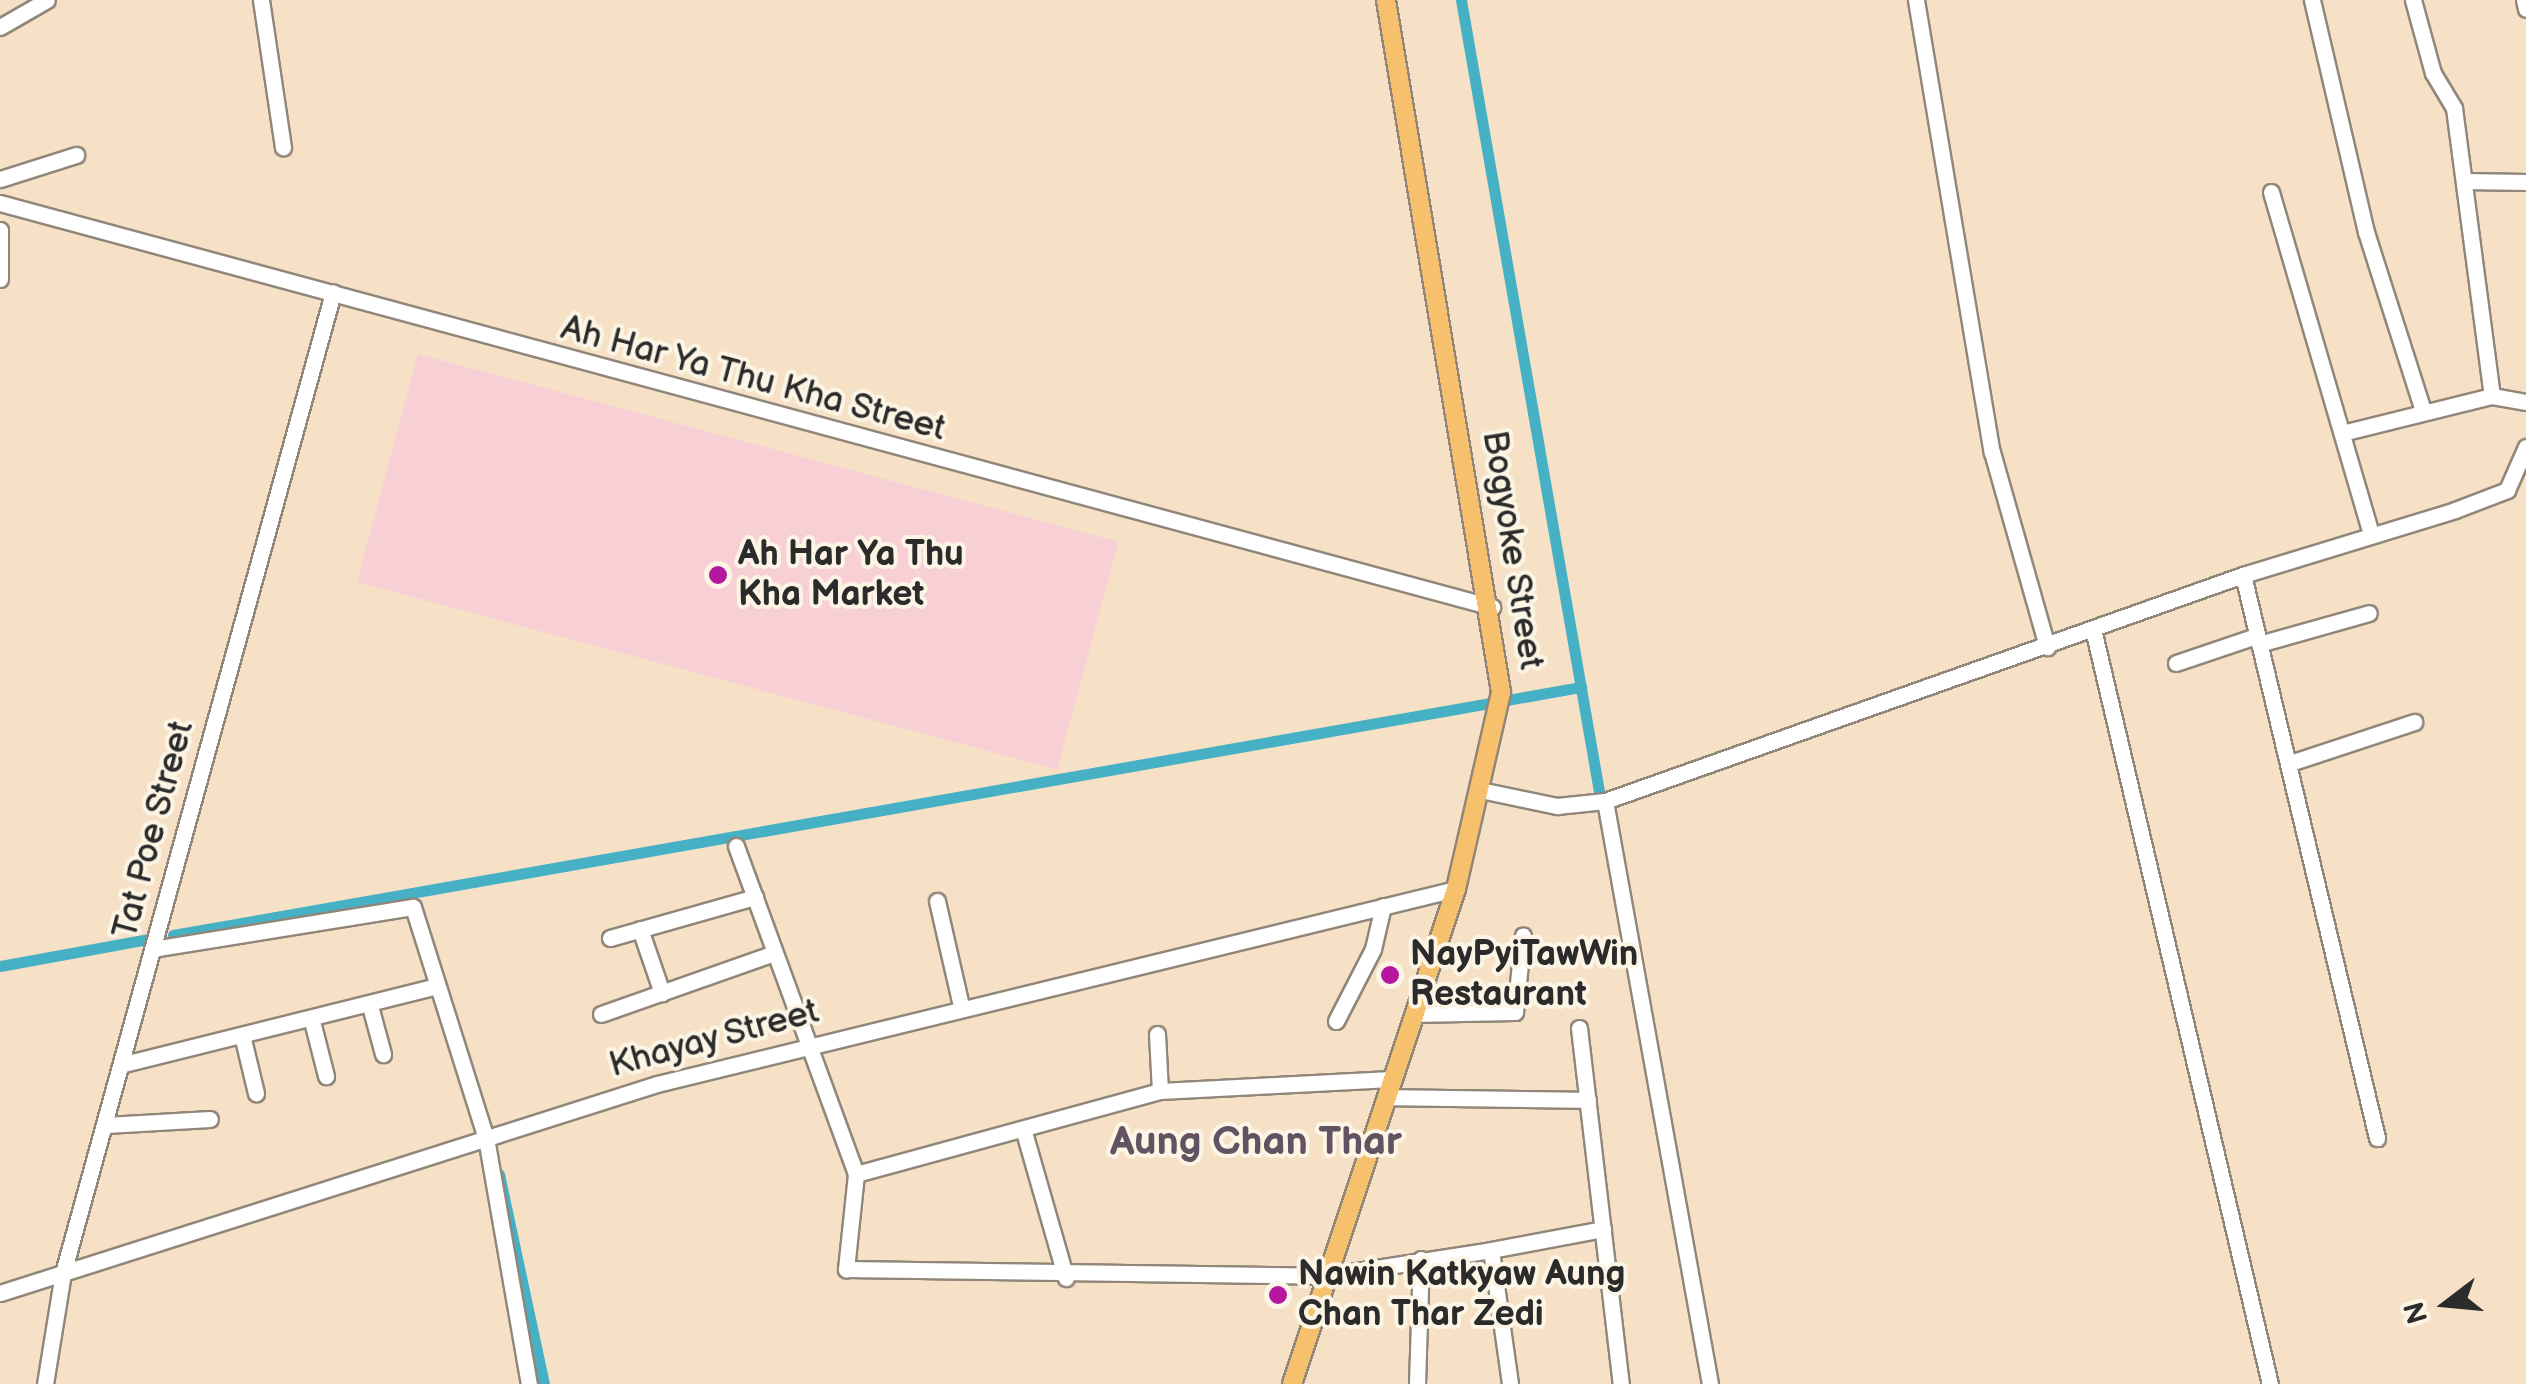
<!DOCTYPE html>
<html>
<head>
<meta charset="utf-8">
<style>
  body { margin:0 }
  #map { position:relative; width:2526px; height:1384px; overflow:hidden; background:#f6e1c7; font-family:"Balsamiq Sans",sans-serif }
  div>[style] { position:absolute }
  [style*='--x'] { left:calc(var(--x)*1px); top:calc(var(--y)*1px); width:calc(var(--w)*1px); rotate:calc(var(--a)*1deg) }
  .built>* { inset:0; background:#f7cfd4; transform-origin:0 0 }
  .canal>* { height:11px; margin:-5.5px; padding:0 5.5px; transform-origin:5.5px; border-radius:5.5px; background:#46b1c4 }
  .roads { filter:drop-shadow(2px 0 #908679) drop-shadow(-2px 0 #908679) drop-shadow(0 2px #908679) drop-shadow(0 -2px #908679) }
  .minor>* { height:15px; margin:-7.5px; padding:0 7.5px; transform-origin:7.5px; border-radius:7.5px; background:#fff }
  .major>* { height:18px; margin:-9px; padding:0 9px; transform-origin:9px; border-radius:9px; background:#f7c06c }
  .dots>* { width:28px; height:28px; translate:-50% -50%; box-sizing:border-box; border:5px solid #fcf5e5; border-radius:50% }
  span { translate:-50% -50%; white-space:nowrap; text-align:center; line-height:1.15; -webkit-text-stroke:8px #fcf5e5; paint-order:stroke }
  .street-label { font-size:35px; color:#2b2b2b }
  .poi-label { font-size:35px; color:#2b2b2b; font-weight:700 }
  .left { translate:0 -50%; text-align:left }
  .quarter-label { font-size:40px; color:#635261; font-weight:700 }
  .north { position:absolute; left:2396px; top:1254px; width:100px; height:100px; -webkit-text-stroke:8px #fcf5e5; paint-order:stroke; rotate:254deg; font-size:28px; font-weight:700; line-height:40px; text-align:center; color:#2b2b2b }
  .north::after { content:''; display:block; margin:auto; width:35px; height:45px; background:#2b2b2b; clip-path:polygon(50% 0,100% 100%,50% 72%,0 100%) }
</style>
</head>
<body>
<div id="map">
  <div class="built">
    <i style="left:418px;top:354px;width:725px;height:236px;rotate:15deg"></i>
  </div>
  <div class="canal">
    <i style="--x:1461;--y:0;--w:821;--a:80.11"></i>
    <i style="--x:173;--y:935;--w:1430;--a:-9.99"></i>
    <i style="--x:0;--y:966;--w:150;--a:-10.3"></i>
    <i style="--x:499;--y:1174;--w:215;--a:77.9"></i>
  </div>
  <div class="roads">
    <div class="minor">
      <i style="--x:261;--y:0;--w:149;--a:81.5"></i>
      <i style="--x:1916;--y:0;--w:458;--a:80.5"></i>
      <i style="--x:1992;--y:452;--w:203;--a:74.2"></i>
      <i style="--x:2312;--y:0;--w:238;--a:76.9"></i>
      <i style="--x:2366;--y:232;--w:188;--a:72.3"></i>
      <i style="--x:2413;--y:0;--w:76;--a:74.7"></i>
      <i style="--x:2433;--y:73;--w:41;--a:59"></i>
      <i style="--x:2454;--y:108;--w:290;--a:82.5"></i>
      <i style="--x:2524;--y:0;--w:9;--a:77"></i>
      <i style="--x:0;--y:27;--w:54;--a:-29.9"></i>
      <i style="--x:0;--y:179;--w:80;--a:-17.5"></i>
      <i style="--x:2464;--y:181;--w:62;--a:0.9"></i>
      <i style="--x:2271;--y:192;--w:357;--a:73.7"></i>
      <i style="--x:0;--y:203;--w:1546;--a:15.15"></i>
      <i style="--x:0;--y:230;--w:49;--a:90"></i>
      <i style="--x:2342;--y:433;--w:154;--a:-13.9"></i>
      <i style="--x:2492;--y:396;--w:35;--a:10"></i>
      <i style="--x:2243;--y:575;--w:579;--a:76.61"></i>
      <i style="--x:2093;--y:629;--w:775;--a:76.81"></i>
      <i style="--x:2259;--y:644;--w:114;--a:-15.7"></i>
      <i style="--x:2176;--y:663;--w:84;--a:-18.6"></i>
      <i style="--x:2290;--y:763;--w:131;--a:-18.3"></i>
      <i style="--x:1485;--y:791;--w:74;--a:11.8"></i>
      <i style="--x:1557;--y:806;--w:48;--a:-5.9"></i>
      <i style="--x:1605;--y:801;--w:677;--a:-19.51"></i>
      <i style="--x:2243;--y:575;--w:222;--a:-17"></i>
      <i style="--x:2455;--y:510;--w:56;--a:-21"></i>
      <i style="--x:2507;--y:490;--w:47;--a:-66.2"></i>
      <i style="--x:1605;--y:801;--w:592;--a:79.79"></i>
      <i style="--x:736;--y:846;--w:349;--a:69.9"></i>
      <i style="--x:856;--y:1174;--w:96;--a:96"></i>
      <i style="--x:846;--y:1269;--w:478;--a:0.8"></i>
      <i style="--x:1324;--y:1276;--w:169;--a:-8.8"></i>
      <i style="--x:1491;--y:1250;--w:135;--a:81.9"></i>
      <i style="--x:937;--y:901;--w:108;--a:77.1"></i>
      <i style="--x:640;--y:929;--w:68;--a:71"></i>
      <i style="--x:610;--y:938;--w:151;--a:-15.8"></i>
      <i style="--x:153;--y:949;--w:263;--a:-9.2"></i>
      <i style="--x:413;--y:907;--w:242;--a:72.5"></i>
      <i style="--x:486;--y:1138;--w:250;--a:80.1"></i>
      <i style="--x:370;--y:1006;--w:50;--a:74.8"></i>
      <i style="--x:601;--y:1014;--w:183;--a:-19.4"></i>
      <i style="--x:1413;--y:1014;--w:102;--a:-1.1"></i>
      <i style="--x:1515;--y:1012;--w:77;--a:-84.1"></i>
      <i style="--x:312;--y:1021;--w:57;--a:75.7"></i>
      <i style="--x:1336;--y:1021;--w:81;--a:-62.8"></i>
      <i style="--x:1373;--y:949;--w:44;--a:-76.9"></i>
      <i style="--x:1579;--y:1028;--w:358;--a:83.3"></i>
      <i style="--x:1157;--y:1034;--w:57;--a:87"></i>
      <i style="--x:243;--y:1039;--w:56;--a:76.5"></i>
      <i style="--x:124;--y:1064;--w:322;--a:-14"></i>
      <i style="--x:1385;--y:1097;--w:203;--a:0.8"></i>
      <i style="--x:106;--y:1125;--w:104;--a:-3.3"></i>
      <i style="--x:1024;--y:1132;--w:152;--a:74"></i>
      <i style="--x:856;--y:1174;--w:315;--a:-15.3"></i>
      <i style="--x:1160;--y:1091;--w:231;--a:-3"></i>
      <i style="--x:1491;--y:1250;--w:114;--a:-10.6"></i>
      <i style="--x:0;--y:1293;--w:689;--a:-17.65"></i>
      <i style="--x:657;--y:1084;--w:822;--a:-13.72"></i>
      <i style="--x:45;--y:1384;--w:112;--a:-80.8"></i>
      <i style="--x:63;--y:1273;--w:1017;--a:-74.6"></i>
      <i style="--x:1417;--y:1384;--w:125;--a:-88.2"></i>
    </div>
    <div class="major">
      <i style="--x:1292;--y:1384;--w:521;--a:-71.67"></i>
      <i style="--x:1456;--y:889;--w:202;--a:-77.1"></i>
      <i style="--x:1501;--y:692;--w:701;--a:-99.44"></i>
    </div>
  </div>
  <div class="dots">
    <i style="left:718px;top:575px;background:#b5179e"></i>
    <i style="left:1390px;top:975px;background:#b5179e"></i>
    <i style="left:1278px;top:1295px;background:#b5179e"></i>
  </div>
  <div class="street-label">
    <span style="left:753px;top:379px;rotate:15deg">Ah Har Ya Thu Kha Street</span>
    <span style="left:1512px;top:550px;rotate:81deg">Bogyoke Street</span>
    <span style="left:154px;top:830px;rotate:-75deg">Tat Poe Street</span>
    <span style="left:714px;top:1039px;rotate:-15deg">Khayay Street</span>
  </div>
  <div class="poi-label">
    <span class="left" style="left:738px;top:575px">Ah Har Ya Thu<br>Kha Market</span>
    <span class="left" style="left:1410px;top:975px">NayPyiTawWin<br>Restaurant</span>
    <span class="left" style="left:1298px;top:1295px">Nawin Katkyaw Aung<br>Chan Thar Zedi</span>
  </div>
  <div class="quarter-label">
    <span style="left:1256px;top:1142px">Aung Chan Thar</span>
  </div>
  <div class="north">N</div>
</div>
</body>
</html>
